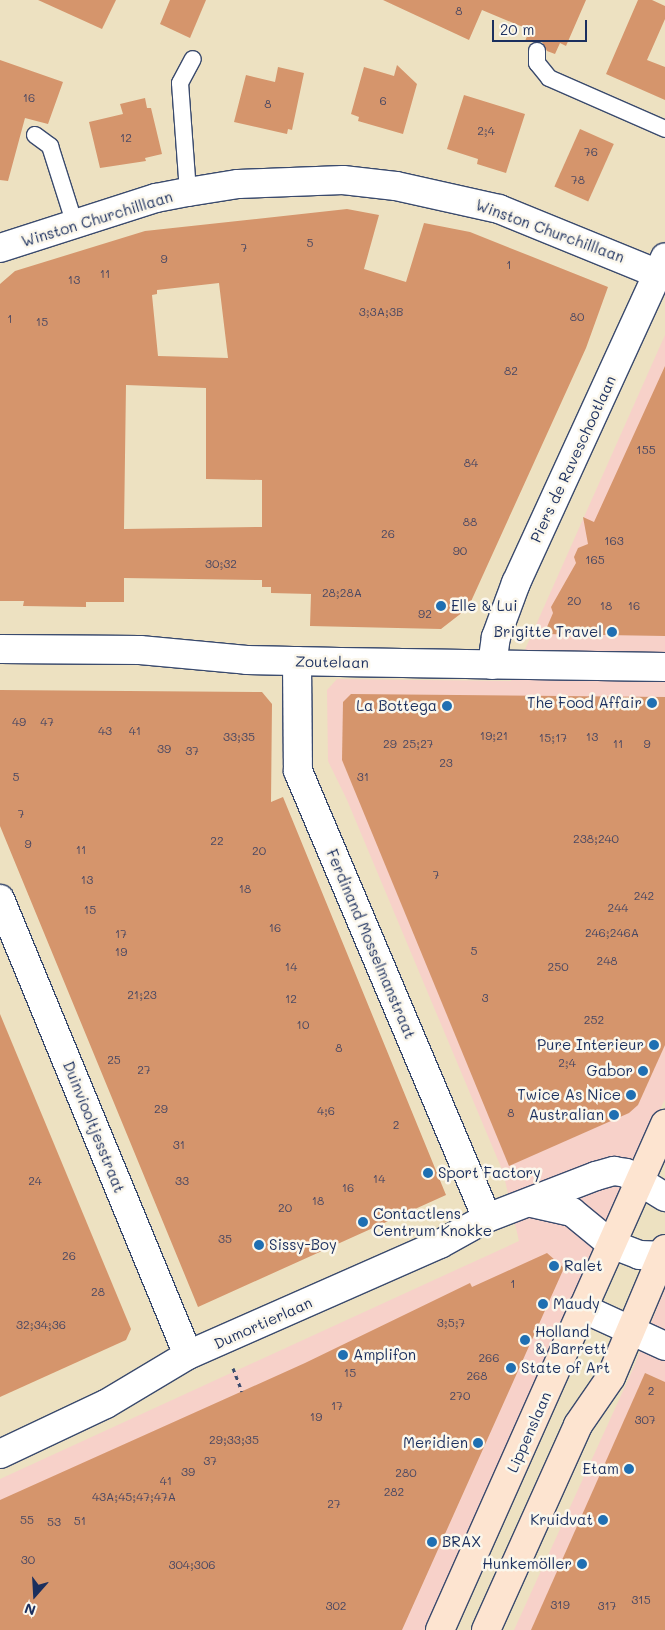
<!DOCTYPE html>
<html>
<head>
<meta charset="utf-8">
<style>
  body { margin:0 }
  #map { position:relative; width:665px; height:1630px; overflow:hidden; background:#ede1c1; font-family:Mali,sans-serif }
  div>[style] { position:absolute }
  [style*='--x'] { left:calc(var(--x)*1px); top:calc(var(--y)*1px); width:calc(var(--w)*1px); rotate:calc(var(--a)*1deg) }
  .built>* { inset:0; background:#f7d1c9 }
  .building>* { inset:0; background:#d5956c; transform-origin:0 0 }
  .path>* { height:3px; margin-top:-1.5px; transform-origin:0; background:repeating-linear-gradient(90deg,#3a4a6d 0 4px,transparent 0 8px) }
  .roads { filter:drop-shadow(1px 0 #3a4a6d) drop-shadow(-1px 0 #3a4a6d) drop-shadow(0 1px #3a4a6d) drop-shadow(0 -1px #3a4a6d) }
  .lane>* { height:16px; margin:-8px; padding:0 8px; transform-origin:8px; border-radius:8px; background:#fff }
  .street>* { height:28px; margin:-14px; padding:0 14px; transform-origin:14px; border-radius:14px; background:#fff }
  .secondary>* { height:28px; margin:-14px; padding:0 14px; transform-origin:14px; border-radius:14px; background:#fde4d0 }
  .dots>* { width:14px; height:14px; translate:-50% -50%; box-sizing:border-box; border:2px solid #fbf7ec; border-radius:50% }
  span { translate:-50% -50%; white-space:nowrap; text-align:center; line-height:1.15; -webkit-text-stroke:5px #fbf7ec; paint-order:stroke }
  .number-label { font-size:12px; color:#4a4862 }
  .number-label span { -webkit-text-stroke-width:0 }
  .street-label { font-size:15px; color:#1b2f5e }
  .poi-label { font-size:15px; color:#1b2f5e }
  .left { translate:0 -50%; text-align:left }
  .right { translate:-100% -50%; text-align:right }
  .north { position:absolute; left:10px; top:1570px; width:50px; height:50px; -webkit-text-stroke:4px #fbf7ec; paint-order:stroke; rotate:199deg; font-size:14px; font-weight:700; line-height:20px; text-align:center; color:#1b2f5e }
  .north::after { content:''; display:block; margin:auto; width:18px; height:22px; background:#1b2f5e; clip-path:polygon(50% 0,100% 100%,50% 72%,0 100%) }
  .scale { position:absolute; left:492px; top:20px; width:95px; height:22px; box-sizing:border-box; border:2px solid #1b2f5e; border-top:0; padding-left:6px; font-size:15px; line-height:18px; white-space:nowrap; color:#1b2f5e; -webkit-text-stroke:4px #fbf7ec; paint-order:stroke }
</style>
</head>
<body>
<div id="map">
  <div class="built">
    <i style="clip-path:polygon(665px 335px,665px 1099px,426px 1630px,0 1630px,0 1479px,519px 1241px,503px 1172px,347px 800px,328px 761px,327px 690px,337px 679px,511px 681px)"></i>
    <i style="clip-path:polygon(665px 1288px,665px 1630px,514px 1630px,633px 1369px)"></i>
  </div>
  <div class="building">
    <i style="clip-path:polygon(38px 0,116px 0,102px 29px)"></i>
    <i style="clip-path:polygon(170px 0,206px 0,190px 38px,160px 24px)"></i>
    <i style="clip-path:polygon(383px 0,586px 0,566px 46px,560px 43px,555px 54px,547px 51px,542px 42px,525px 41px,530px 30px,482px 10px,469px 40px)"></i>
    <i style="clip-path:polygon(638px 0,652px 0,665px 6px,665px 19px,647px 60px,665px 67px,665px 100px,606px 74px)"></i>
    <i style="clip-path:polygon(0 60px,63px 82px,48px 124px,25px 118px,8px 181px,0 180px)"></i>
    <i style="clip-path:polygon(397px 65px,417px 84px,403px 134px,358px 121px,359px 117px,351px 114px,364px 67px,394px 76px)"></i>
    <i style="clip-path:polygon(278px 67px,304px 73px,292px 130px,288px 129px,287px 134px,234px 122px,246px 75px,275px 82px)"></i>
    <i style="clip-path:polygon(464px 95px,525px 114px,506px 173px,477px 164px,478px 159px,447px 149px)"></i>
    <i style="clip-path:polygon(145px 98px,147px 108px,151px 108px,162px 154px,145px 158px,146px 161px,100px 168px,89px 122px,123px 114px,120px 104px)"></i>
    <i style="left:580px;top:129px;width:37px;height:63px;rotate:24deg"></i>
    <i style="clip-path:polygon(evenodd,347px 209px,379px 215px,364px 269px,406px 282px,424px 223px,470px 232px,608px 287px,586px 348px,468px 608px,441px 629px,310px 626px,311px 594px,271px 593px,271px 587px,262px 587px,262px 580px,124px 578px,124px 602px,86px 602px,86px 607px,23px 606px,24px 601px,0 601px,0 284px,15px 271px,145px 231px,347px 209px,219px 283px,228px 358px,158px 356px,152px 295px,157px 294px,157px 290px,219px 283px,347px 209px,126px 385px,206px 388px,206px 479px,262px 480px,262px 527px,124px 529px,126px 385px)"></i>
    <i style="clip-path:polygon(665px 366px,665px 636px,544px 634px,553px 613px,551px 607px,576px 563px,574px 557px,578px 548px,588px 544px,583px 517px,594px 522px)"></i>
    <i style="clip-path:polygon(0 690px,262px 692px,272px 704px,271px 802px,283px 797px,446px 1195px,198px 1307px,0 826px)"></i>
    <i style="clip-path:polygon(351px 694px,665px 697px,665px 1045px,638px 1105px,629px 1113px,509px 1166px,342px 760px,343px 702px)"></i>
    <i style="clip-path:polygon(0 1014px,131px 1329px,126px 1340px,0 1397px)"></i>
    <i style="clip-path:polygon(547px 1253px,564px 1268px,402px 1630px,0 1630px,0 1500px,305px 1363px,470px 1283px,472px 1287px)"></i>
    <i style="clip-path:polygon(645px 1373px,665px 1382px,665px 1630px,531px 1630px)"></i>
  </div>
  <div class="path">
    <i style="--x:233;--y:1368;--w:25;--a:69"></i>
  </div>
  <div class="roads">
    <div class="lane">
      <i style="--x:537;--y:51;--w:12;--a:90"></i>
      <i style="--x:537;--y:63;--w:19;--a:51"></i>
      <i style="--x:549;--y:78;--w:127;--a:23.7"></i>
      <i style="--x:35;--y:135;--w:19;--a:36"></i>
      <i style="--x:50;--y:146;--w:83;--a:72.4"></i>
      <i style="--x:188;--y:192;--w:109;--a:-94.2"></i>
      <i style="--x:180;--y:83;--w:27;--a:-62"></i>
    </div>
    <div class="street">
      <i style="--x:0;--y:248;--w:164;--a:-17.8"></i>
      <i style="--x:156;--y:198;--w:33;--a:-11"></i>
      <i style="--x:188;--y:192;--w:51;--a:-9.1"></i>
      <i style="--x:238;--y:184;--w:105;--a:-2.2"></i>
      <i style="--x:343;--y:180;--w:53;--a:6.5"></i>
      <i style="--x:396;--y:186;--w:106;--a:12.6"></i>
      <i style="--x:499;--y:209;--w:172;--a:22.2"></i>
      <i style="--x:0;--y:649;--w:140;--a:0.4"></i>
      <i style="--x:140;--y:650;--w:107;--a:5.3"></i>
      <i style="--x:247;--y:660;--w:93;--a:1.2"></i>
      <i style="--x:340;--y:662;--w:325;--a:0.9"></i>
      <i style="--x:297;--y:661;--w:110;--a:89.5"></i>
      <i style="--x:298;--y:771;--w:485;--a:67.1"></i>
      <i style="--x:492;--y:665;--w:28;--a:-82"></i>
      <i style="--x:496;--y:637;--w:58;--a:-69.7"></i>
      <i style="--x:516;--y:583;--w:358;--a:-65.4"></i>
      <i style="--x:0;--y:899;--w:493;--a:67.6"></i>
      <i style="--x:532;--y:1203;--w:41;--a:12.7"></i>
      <i style="--x:572;--y:1212;--w:50;--a:39.4"></i>
      <i style="--x:611;--y:1244;--w:30;--a:21"></i>
      <i style="--x:639;--y:1255;--w:23;--a:2"></i>
      <i style="--x:582;--y:1308;--w:91;--a:24.6"></i>
      <i style="--x:0;--y:1454;--w:117;--a:-25.3"></i>
      <i style="--x:106;--y:1404;--w:96;--a:-30.9"></i>
      <i style="--x:188;--y:1355;--w:275;--a:-23.8"></i>
      <i style="--x:440;--y:1244;--w:54;--a:-29"></i>
      <i style="--x:487;--y:1218;--w:117;--a:-21.1"></i>
      <i style="--x:596;--y:1176;--w:19;--a:-16"></i>
      <i style="--x:614;--y:1171;--w:12;--a:9"></i>
      <i style="--x:626;--y:1173;--w:46;--a:31.6"></i>
    </div>
    <div class="secondary">
      <i style="--x:440;--y:1630;--w:554;--a:-66.03"></i>
      <i style="--x:486;--y:1630;--w:225;--a:-65.8"></i>
      <i style="--x:578;--y:1425;--w:58;--a:-55.5"></i>
      <i style="--x:611;--y:1377;--w:139;--a:-67.1"></i>
    </div>
  </div>
  <div class="dots">
    <i style="left:441px;top:606px;background:#1f6fb2"></i>
    <i style="left:612px;top:632px;background:#1f6fb2"></i>
    <i style="left:652px;top:703px;background:#1f6fb2"></i>
    <i style="left:447px;top:706px;background:#1f6fb2"></i>
    <i style="left:654px;top:1045px;background:#1f6fb2"></i>
    <i style="left:643px;top:1071px;background:#1f6fb2"></i>
    <i style="left:631px;top:1095px;background:#1f6fb2"></i>
    <i style="left:614px;top:1115px;background:#1f6fb2"></i>
    <i style="left:428px;top:1173px;background:#1f6fb2"></i>
    <i style="left:363px;top:1222px;background:#1f6fb2"></i>
    <i style="left:259px;top:1245px;background:#1f6fb2"></i>
    <i style="left:554px;top:1266px;background:#1f6fb2"></i>
    <i style="left:543px;top:1304px;background:#1f6fb2"></i>
    <i style="left:525px;top:1340px;background:#1f6fb2"></i>
    <i style="left:343px;top:1355px;background:#1f6fb2"></i>
    <i style="left:511px;top:1368px;background:#1f6fb2"></i>
    <i style="left:478px;top:1443px;background:#1f6fb2"></i>
    <i style="left:629px;top:1469px;background:#1f6fb2"></i>
    <i style="left:603px;top:1520px;background:#1f6fb2"></i>
    <i style="left:432px;top:1542px;background:#1f6fb2"></i>
    <i style="left:582px;top:1564px;background:#1f6fb2"></i>
  </div>
  <div class="number-label">
    <span style="left:459px;top:11px">8</span>
    <span style="left:29px;top:98px">16</span>
    <span style="left:383px;top:101px">6</span>
    <span style="left:268px;top:104px">8</span>
    <span style="left:486px;top:131px">2;4</span>
    <span style="left:126px;top:138px">12</span>
    <span style="left:591px;top:152px">76</span>
    <span style="left:578px;top:180px">78</span>
    <span style="left:310px;top:243px">5</span>
    <span style="left:244px;top:248px">7</span>
    <span style="left:164px;top:259px">9</span>
    <span style="left:509px;top:265px">1</span>
    <span style="left:105px;top:274px">11</span>
    <span style="left:74px;top:280px">13</span>
    <span style="left:381px;top:312px">3;3A;3B</span>
    <span style="left:577px;top:317px">80</span>
    <span style="left:10px;top:319px">1</span>
    <span style="left:42px;top:322px">15</span>
    <span style="left:511px;top:371px">82</span>
    <span style="left:646px;top:450px">155</span>
    <span style="left:471px;top:463px">84</span>
    <span style="left:470px;top:522px">88</span>
    <span style="left:388px;top:534px">26</span>
    <span style="left:614px;top:541px">163</span>
    <span style="left:460px;top:551px">90</span>
    <span style="left:595px;top:560px">165</span>
    <span style="left:221px;top:564px">30;32</span>
    <span style="left:342px;top:593px">28;28A</span>
    <span style="left:574px;top:601px">20</span>
    <span style="left:606px;top:606px">18</span>
    <span style="left:634px;top:606px">16</span>
    <span style="left:425px;top:614px">92</span>
    <span style="left:19px;top:722px">49</span>
    <span style="left:47px;top:722px">47</span>
    <span style="left:105px;top:731px">43</span>
    <span style="left:135px;top:731px">41</span>
    <span style="left:494px;top:736px">19;21</span>
    <span style="left:239px;top:737px">33;35</span>
    <span style="left:592px;top:737px">13</span>
    <span style="left:553px;top:738px">15;17</span>
    <span style="left:390px;top:744px">29</span>
    <span style="left:418px;top:744px">25;27</span>
    <span style="left:618px;top:744px">11</span>
    <span style="left:647px;top:744px">9</span>
    <span style="left:164px;top:749px">39</span>
    <span style="left:192px;top:751px">37</span>
    <span style="left:446px;top:763px">23</span>
    <span style="left:16px;top:777px">5</span>
    <span style="left:363px;top:777px">31</span>
    <span style="left:21px;top:814px">7</span>
    <span style="left:596px;top:839px">238;240</span>
    <span style="left:217px;top:841px">22</span>
    <span style="left:28px;top:844px">9</span>
    <span style="left:81px;top:850px">11</span>
    <span style="left:259px;top:851px">20</span>
    <span style="left:436px;top:875px">7</span>
    <span style="left:87px;top:880px">13</span>
    <span style="left:245px;top:889px">18</span>
    <span style="left:644px;top:896px">242</span>
    <span style="left:618px;top:908px">244</span>
    <span style="left:90px;top:910px">15</span>
    <span style="left:275px;top:928px">16</span>
    <span style="left:612px;top:933px">246;246A</span>
    <span style="left:121px;top:934px">17</span>
    <span style="left:474px;top:951px">5</span>
    <span style="left:121px;top:952px">19</span>
    <span style="left:607px;top:961px">248</span>
    <span style="left:291px;top:967px">14</span>
    <span style="left:558px;top:967px">250</span>
    <span style="left:142px;top:995px">21;23</span>
    <span style="left:485px;top:998px">3</span>
    <span style="left:291px;top:999px">12</span>
    <span style="left:594px;top:1020px">252</span>
    <span style="left:303px;top:1025px">10</span>
    <span style="left:339px;top:1048px">8</span>
    <span style="left:114px;top:1060px">25</span>
    <span style="left:567px;top:1063px">2;4</span>
    <span style="left:144px;top:1070px">27</span>
    <span style="left:161px;top:1109px">29</span>
    <span style="left:326px;top:1111px">4;6</span>
    <span style="left:511px;top:1113px">8</span>
    <span style="left:396px;top:1125px">2</span>
    <span style="left:179px;top:1145px">31</span>
    <span style="left:379px;top:1179px">14</span>
    <span style="left:35px;top:1181px">24</span>
    <span style="left:182px;top:1181px">33</span>
    <span style="left:348px;top:1188px">16</span>
    <span style="left:318px;top:1201px">18</span>
    <span style="left:285px;top:1208px">20</span>
    <span style="left:225px;top:1239px">35</span>
    <span style="left:69px;top:1256px">26</span>
    <span style="left:513px;top:1284px">1</span>
    <span style="left:98px;top:1292px">28</span>
    <span style="left:451px;top:1323px">3;5;7</span>
    <span style="left:41px;top:1325px">32;34;36</span>
    <span style="left:489px;top:1358px">266</span>
    <span style="left:350px;top:1373px">15</span>
    <span style="left:477px;top:1376px">268</span>
    <span style="left:651px;top:1391px">2</span>
    <span style="left:460px;top:1396px">270</span>
    <span style="left:337px;top:1406px">17</span>
    <span style="left:316px;top:1417px">19</span>
    <span style="left:645px;top:1420px">307</span>
    <span style="left:234px;top:1440px">29;33;35</span>
    <span style="left:210px;top:1461px">37</span>
    <span style="left:188px;top:1472px">39</span>
    <span style="left:406px;top:1473px">280</span>
    <span style="left:166px;top:1481px">41</span>
    <span style="left:394px;top:1492px">282</span>
    <span style="left:134px;top:1497px">43A;45;47;47A</span>
    <span style="left:334px;top:1504px">27</span>
    <span style="left:27px;top:1520px">55</span>
    <span style="left:80px;top:1521px">51</span>
    <span style="left:54px;top:1522px">53</span>
    <span style="left:28px;top:1560px">30</span>
    <span style="left:192px;top:1565px">304;306</span>
    <span style="left:641px;top:1600px">315</span>
    <span style="left:560px;top:1605px">319</span>
    <span style="left:336px;top:1606px">302</span>
    <span style="left:607px;top:1606px">317</span>
  </div>
  <div class="street-label">
    <span style="left:97px;top:219px;rotate:-17deg">Winston Churchilllaan</span>
    <span style="left:550px;top:231px;rotate:20deg">Winston Churchilllaan</span>
    <span style="left:573px;top:459px;rotate:-65deg">Piers de Raveschootlaan</span>
    <span style="left:332px;top:662px;rotate:1deg">Zoutelaan</span>
    <span style="left:371px;top:944px;rotate:67deg">Ferdinand Mosselmanstraat</span>
    <span style="left:94px;top:1127px;rotate:68deg">Duinviooltjesstraat</span>
    <span style="left:263px;top:1323px;rotate:-24deg">Dumortierlaan</span>
    <span style="left:529px;top:1432px;rotate:-66deg">Lippenslaan</span>
  </div>
  <div class="poi-label">
    <span class="left" style="left:451px;top:606px">Elle &amp; Lui</span>
    <span class="right" style="left:602px;top:632px">Brigitte Travel</span>
    <span class="right" style="left:642px;top:703px">The Food Affair</span>
    <span class="right" style="left:437px;top:706px">La Bottega</span>
    <span class="right" style="left:644px;top:1045px">Pure Interieur</span>
    <span class="right" style="left:633px;top:1071px">Gabor</span>
    <span class="right" style="left:621px;top:1095px">Twice As Nice</span>
    <span class="right" style="left:604px;top:1115px">Australian</span>
    <span class="left" style="left:438px;top:1173px">Sport Factory</span>
    <span class="left" style="left:373px;top:1222px">Contactlens<br>Centrum Knokke</span>
    <span class="left" style="left:269px;top:1245px">Sissy-Boy</span>
    <span class="left" style="left:564px;top:1266px">Ralet</span>
    <span class="left" style="left:553px;top:1304px">Maudy</span>
    <span class="left" style="left:535px;top:1340px">Holland<br>&amp; Barrett</span>
    <span class="left" style="left:353px;top:1355px">Amplifon</span>
    <span class="left" style="left:521px;top:1368px">State of Art</span>
    <span class="right" style="left:468px;top:1443px">Meridien</span>
    <span class="right" style="left:619px;top:1469px">Etam</span>
    <span class="right" style="left:593px;top:1520px">Kruidvat</span>
    <span class="left" style="left:442px;top:1542px">BRAX</span>
    <span class="right" style="left:572px;top:1564px">Hunkemöller</span>
  </div>
  <div class="north">N</div>
  <div class="scale">20 m</div>
</div>
</body>
</html>
